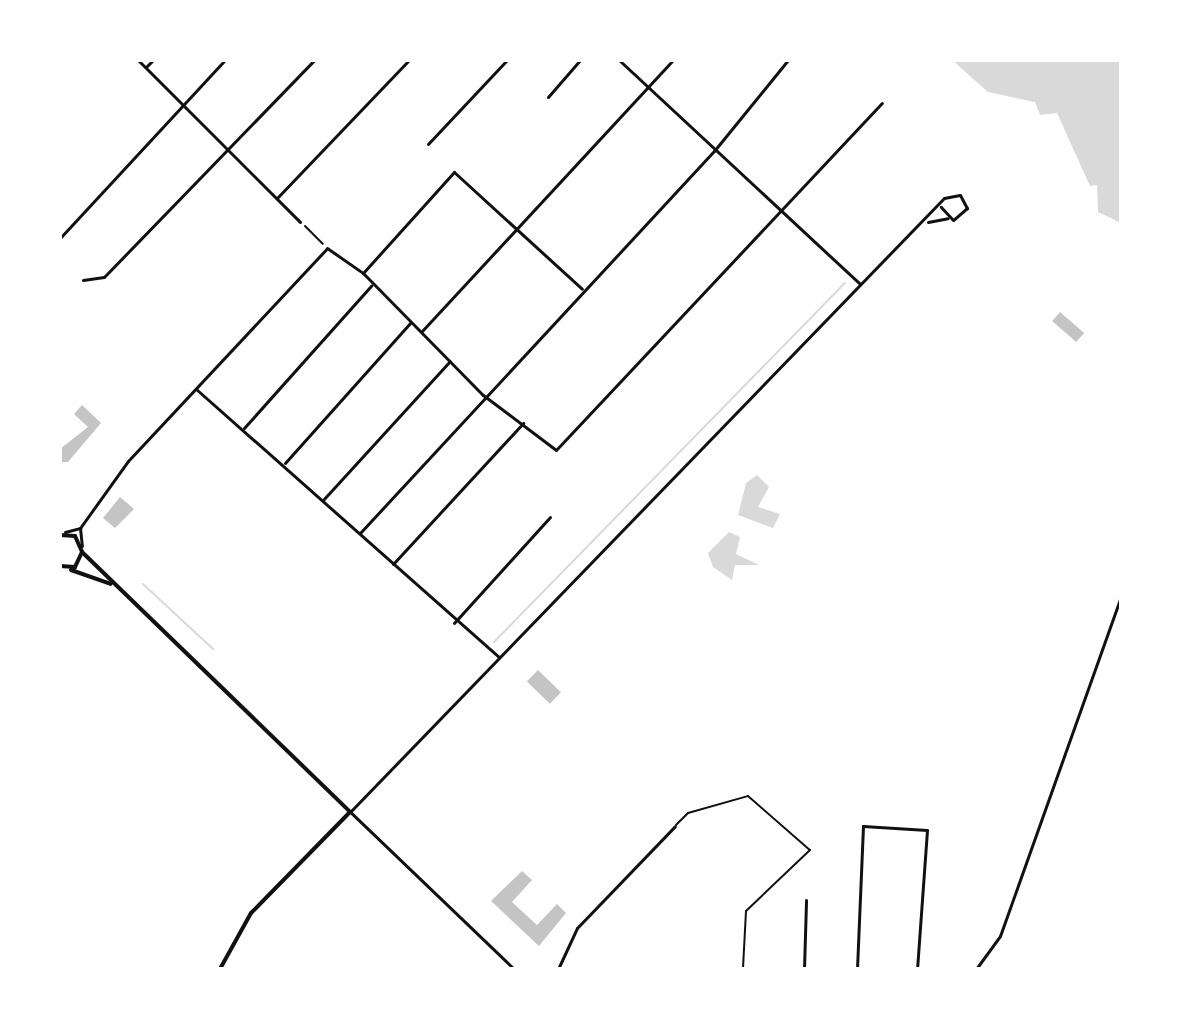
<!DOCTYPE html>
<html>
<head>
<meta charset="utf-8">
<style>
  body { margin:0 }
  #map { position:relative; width:1181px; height:1029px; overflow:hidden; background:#fff; font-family:"Times New Roman",serif }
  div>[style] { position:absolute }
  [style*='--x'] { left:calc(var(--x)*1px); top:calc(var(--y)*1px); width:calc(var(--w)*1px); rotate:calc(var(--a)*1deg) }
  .water>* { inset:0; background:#d9d9d9 }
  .stream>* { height:2px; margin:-1px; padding:0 1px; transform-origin:1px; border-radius:1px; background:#d9d9d9 }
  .building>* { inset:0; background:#c4c4c4; transform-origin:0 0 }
  .path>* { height:2px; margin:-1px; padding:0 1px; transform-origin:1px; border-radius:1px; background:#111 }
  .service>* { height:2px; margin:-1px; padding:0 1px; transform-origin:1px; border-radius:1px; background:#111 }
  .minor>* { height:3px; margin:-1.5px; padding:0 1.5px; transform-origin:1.5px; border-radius:1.5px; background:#111 }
  .tertiary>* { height:4px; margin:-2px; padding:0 2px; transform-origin:2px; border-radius:2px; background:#111 }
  span { translate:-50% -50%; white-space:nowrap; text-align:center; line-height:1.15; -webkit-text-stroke:8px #fff; paint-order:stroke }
  .frame { position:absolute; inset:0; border:62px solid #fff; pointer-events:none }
</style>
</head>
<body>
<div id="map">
  <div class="water">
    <i style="clip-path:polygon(952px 60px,1121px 60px,1121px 223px,1098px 212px,1097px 185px,1090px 186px,1057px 113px,1040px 115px,1035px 102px,988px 92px)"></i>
    <i style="clip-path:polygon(757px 475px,769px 487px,758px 507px,780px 514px,773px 528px,738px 515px,746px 483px)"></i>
    <i style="clip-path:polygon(729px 532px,740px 537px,736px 554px,759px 565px,735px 565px,732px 580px,713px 567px,708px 553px)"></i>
  </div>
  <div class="stream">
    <i style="--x:143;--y:584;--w:96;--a:42.9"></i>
    <i style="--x:494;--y:642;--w:502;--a:-45.65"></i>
  </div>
  <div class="building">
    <i style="left:1060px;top:312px;width:32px;height:12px;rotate:41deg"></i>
    <i style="clip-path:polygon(82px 405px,101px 423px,68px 462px,60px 462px,60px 449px,88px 427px,74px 414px)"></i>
    <i style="clip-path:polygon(120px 497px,134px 509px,115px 528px,103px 518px)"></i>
    <i style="left:538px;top:670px;width:32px;height:16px;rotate:44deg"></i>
    <i style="clip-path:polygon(522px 871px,532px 880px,512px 902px,537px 925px,557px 904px,566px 913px,539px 946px,491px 901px)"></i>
  </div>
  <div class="path">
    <i style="--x:305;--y:226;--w:25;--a:45"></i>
  </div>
  <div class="service">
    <i style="--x:676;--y:825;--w:17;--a:-45"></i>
    <i style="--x:688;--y:813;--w:62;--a:-15.8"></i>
    <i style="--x:748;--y:796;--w:82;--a:41.1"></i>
    <i style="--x:810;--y:850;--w:88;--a:136.4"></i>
    <i style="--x:746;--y:911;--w:58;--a:93"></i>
  </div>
  <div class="minor">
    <i style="--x:138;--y:60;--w:229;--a:45"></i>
    <i style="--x:619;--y:60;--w:329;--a:42.9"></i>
    <i style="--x:146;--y:67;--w:10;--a:-45"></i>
    <i style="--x:548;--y:97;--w:49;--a:-49.1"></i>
    <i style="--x:428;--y:144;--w:115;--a:-46.8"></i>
    <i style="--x:277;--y:198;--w:191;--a:-46.3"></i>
    <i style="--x:928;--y:222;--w:20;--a:-11"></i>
    <i style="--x:60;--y:238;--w:243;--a:-47.2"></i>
    <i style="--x:363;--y:273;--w:136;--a:-48"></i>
    <i style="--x:454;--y:172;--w:173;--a:42.4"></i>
    <i style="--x:83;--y:280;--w:21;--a:-8"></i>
    <i style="--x:104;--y:277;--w:302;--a:-45.9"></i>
    <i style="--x:422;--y:331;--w:369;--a:-47.2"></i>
    <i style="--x:196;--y:389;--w:405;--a:41.5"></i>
    <i style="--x:244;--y:428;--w:191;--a:-48.2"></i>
    <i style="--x:285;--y:463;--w:188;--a:-48.2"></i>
    <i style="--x:323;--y:500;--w:188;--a:-47.6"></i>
    <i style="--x:80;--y:528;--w:82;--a:-54.4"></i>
    <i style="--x:128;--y:461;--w:291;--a:-46.9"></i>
    <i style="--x:327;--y:248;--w:44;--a:34.8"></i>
    <i style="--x:363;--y:273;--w:171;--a:45.5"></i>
    <i style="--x:483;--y:395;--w:91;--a:37"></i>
    <i style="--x:556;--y:450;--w:476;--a:-46.8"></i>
    <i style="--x:80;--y:528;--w:18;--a:84"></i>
    <i style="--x:65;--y:532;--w:16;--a:-15"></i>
    <i style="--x:360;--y:533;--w:521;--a:-47.18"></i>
    <i style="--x:714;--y:151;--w:117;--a:-50.9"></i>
    <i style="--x:393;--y:564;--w:192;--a:-47.3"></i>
    <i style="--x:454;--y:623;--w:143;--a:-47.8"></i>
    <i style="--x:514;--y:969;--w:227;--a:-136.2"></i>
    <i style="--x:350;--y:812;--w:854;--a:-45.95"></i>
    <i style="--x:944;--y:198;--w:16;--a:-11"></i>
    <i style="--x:960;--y:195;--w:15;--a:62"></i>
    <i style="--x:967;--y:208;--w:18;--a:139"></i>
    <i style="--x:953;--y:220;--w:18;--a:-133"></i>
    <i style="--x:558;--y:969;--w:45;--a:-65.1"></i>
    <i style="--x:577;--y:928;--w:141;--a:-46.1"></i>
    <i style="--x:804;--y:969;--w:69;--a:-88.3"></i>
    <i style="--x:857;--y:969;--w:143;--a:-87.6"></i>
    <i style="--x:863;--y:826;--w:64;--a:3.6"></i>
    <i style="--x:927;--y:830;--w:139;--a:94.1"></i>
    <i style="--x:976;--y:969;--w:41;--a:-54"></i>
    <i style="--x:1000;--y:936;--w:361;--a:-70.4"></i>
  </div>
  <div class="tertiary">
    <i style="--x:60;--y:535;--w:15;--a:4"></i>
    <i style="--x:75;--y:536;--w:17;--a:66"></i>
    <i style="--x:82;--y:552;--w:17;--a:115"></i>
    <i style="--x:75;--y:567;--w:15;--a:-176"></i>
    <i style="--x:82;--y:552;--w:373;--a:44.1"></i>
    <i style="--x:350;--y:812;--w:141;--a:134.4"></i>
    <i style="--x:251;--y:913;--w:64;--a:119"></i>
    <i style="--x:71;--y:570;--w:42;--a:19.3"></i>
  </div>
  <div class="frame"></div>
</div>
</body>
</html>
